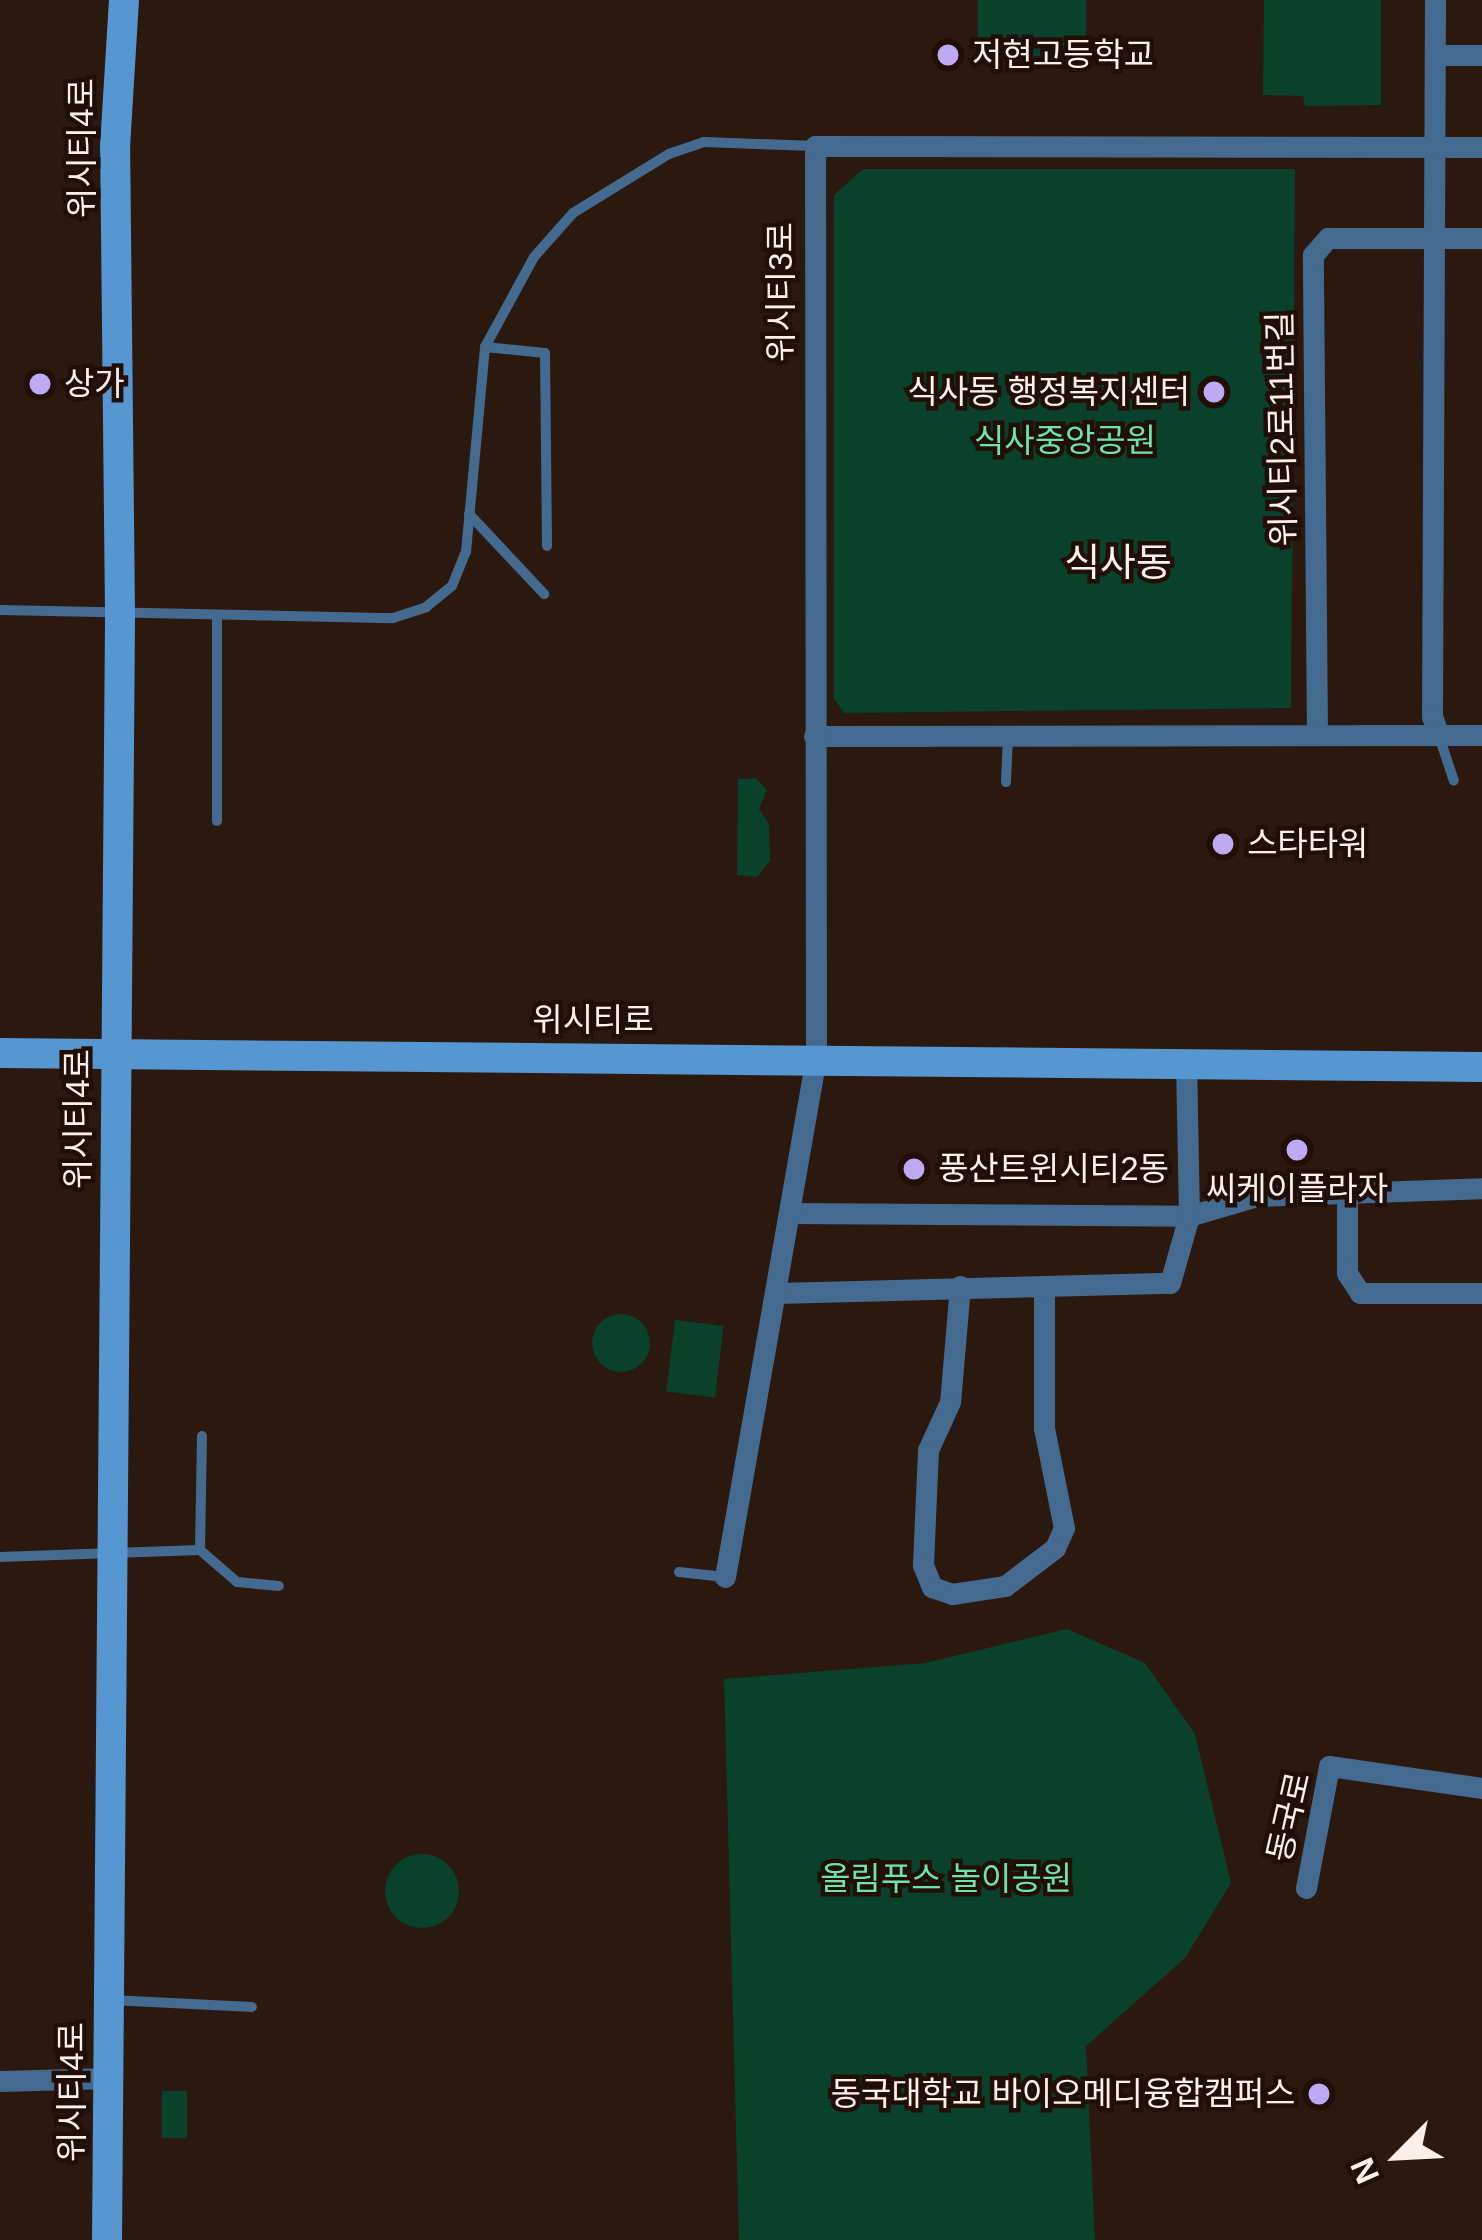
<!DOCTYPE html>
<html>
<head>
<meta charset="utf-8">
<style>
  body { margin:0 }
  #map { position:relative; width:1482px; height:2240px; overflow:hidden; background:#2b180f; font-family:Helvetica,"Noto Sans KR",sans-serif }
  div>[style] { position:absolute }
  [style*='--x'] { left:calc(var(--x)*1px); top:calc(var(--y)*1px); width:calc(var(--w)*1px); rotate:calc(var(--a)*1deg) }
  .green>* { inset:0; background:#09412b; transform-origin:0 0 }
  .round { border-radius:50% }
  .lane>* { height:10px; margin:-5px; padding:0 5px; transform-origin:5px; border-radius:5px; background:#446a8f }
  .street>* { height:21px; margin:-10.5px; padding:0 10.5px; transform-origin:10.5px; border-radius:10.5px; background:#446a8f }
  .secondary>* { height:30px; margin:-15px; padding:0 15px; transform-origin:15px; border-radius:15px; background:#5696d1 }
  .dots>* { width:33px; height:33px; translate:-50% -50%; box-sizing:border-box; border:6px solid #210f07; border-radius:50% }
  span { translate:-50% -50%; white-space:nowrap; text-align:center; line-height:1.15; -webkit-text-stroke:9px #210f07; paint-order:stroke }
  .poi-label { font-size:33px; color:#fdf0ea }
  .left { translate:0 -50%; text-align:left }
  .right { translate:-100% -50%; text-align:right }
  .street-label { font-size:33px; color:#fdf0ea }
  .park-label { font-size:33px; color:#6ee4ad }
  .quarter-label { font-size:39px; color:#fdf0ea }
  .north { position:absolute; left:1338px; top:2096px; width:120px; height:120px; -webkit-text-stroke:9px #210f07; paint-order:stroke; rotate:246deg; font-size:33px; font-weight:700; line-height:48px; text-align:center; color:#fdf0ea }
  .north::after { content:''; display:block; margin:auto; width:42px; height:54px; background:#fdf0ea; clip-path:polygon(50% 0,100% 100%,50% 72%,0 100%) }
</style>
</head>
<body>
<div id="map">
  <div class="green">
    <i style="left:978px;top:0;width:108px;height:56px"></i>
    <i style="clip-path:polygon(1264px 0,1381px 0,1381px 105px,1305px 106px,1303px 96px,1263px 95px)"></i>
    <i style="clip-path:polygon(863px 169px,1295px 169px,1291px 708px,844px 713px,834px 699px,834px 195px)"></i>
    <i style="clip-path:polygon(756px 778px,767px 790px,759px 809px,769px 824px,770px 861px,757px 877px,737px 875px,738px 779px)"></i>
    <i class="round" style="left:592px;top:1314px;width:58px;height:58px"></i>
    <i style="left:675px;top:1320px;width:49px;height:72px;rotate:7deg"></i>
    <i style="clip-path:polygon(1067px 1629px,1145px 1663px,1195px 1734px,1231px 1883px,1185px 1958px,1086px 2046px,1095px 2240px,739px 2240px,724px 1679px,925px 1663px)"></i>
    <i class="round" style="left:385px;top:1854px;width:74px;height:74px"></i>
    <i style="left:162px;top:2091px;width:25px;height:47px"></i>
  </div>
  <div class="lane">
    <i style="--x:485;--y:347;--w:60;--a:5.7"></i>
    <i style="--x:545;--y:353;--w:193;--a:89.4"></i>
    <i style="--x:469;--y:514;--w:110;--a:46.8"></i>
    <i style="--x:0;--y:610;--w:393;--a:1.2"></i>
    <i style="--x:393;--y:618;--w:35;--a:-18"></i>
    <i style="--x:426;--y:607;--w:33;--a:-39"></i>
    <i style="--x:452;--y:586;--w:37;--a:-68"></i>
    <i style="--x:466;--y:552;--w:206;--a:-84.7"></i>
    <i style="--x:485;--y:347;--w:102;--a:-61.4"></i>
    <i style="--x:534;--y:257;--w:59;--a:-48.4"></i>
    <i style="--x:573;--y:213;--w:113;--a:-31.6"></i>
    <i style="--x:669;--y:154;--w:37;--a:-19"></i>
    <i style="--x:704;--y:142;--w:111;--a:2.1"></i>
    <i style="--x:1439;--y:736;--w:47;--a:71.6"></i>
    <i style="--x:1006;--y:782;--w:46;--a:-87.5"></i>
    <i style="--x:217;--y:821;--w:206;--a:-90"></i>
    <i style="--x:200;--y:1550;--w:49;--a:40.9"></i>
    <i style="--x:237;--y:1582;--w:42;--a:5.4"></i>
    <i style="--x:0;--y:1557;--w:200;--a:-2"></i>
    <i style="--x:200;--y:1550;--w:114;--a:-89"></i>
    <i style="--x:679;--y:1572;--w:46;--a:6.2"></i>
    <i style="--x:111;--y:2000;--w:141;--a:2.8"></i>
  </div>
  <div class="street">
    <i style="--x:1435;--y:0;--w:716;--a:90.24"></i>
    <i style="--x:1432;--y:716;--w:21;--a:71"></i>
    <i style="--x:1436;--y:55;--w:46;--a:0"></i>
    <i style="--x:1317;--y:734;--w:479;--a:-90.5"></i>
    <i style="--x:1313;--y:255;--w:23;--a:-49"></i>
    <i style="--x:1328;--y:238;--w:154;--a:0"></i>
    <i style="--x:814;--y:736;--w:668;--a:-0.09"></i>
    <i style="--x:1347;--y:1189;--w:84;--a:90"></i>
    <i style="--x:1347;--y:1273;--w:24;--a:57"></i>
    <i style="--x:1360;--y:1293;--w:122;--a:0"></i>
    <i style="--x:790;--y:1213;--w:399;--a:0.4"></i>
    <i style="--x:1189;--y:1216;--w:71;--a:-16.4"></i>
    <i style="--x:1257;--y:1196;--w:225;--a:-2"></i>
    <i style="--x:960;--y:1286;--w:116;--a:94.9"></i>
    <i style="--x:950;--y:1402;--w:53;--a:114.6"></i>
    <i style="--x:928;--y:1450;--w:115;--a:92.5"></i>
    <i style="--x:923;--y:1565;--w:24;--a:68"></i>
    <i style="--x:932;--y:1587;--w:21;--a:19"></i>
    <i style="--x:952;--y:1594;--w:54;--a:-8.6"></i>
    <i style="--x:1005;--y:1586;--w:63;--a:-37.2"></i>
    <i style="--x:1055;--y:1548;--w:22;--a:-66"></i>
    <i style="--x:1064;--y:1528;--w:102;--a:-101.3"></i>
    <i style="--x:1044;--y:1428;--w:136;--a:-90"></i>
    <i style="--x:778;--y:1293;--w:392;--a:-1.5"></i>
    <i style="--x:1170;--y:1283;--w:70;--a:-74.2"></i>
    <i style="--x:1189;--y:1216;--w:156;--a:-91.1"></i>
    <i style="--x:725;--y:1577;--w:528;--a:-80.07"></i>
    <i style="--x:816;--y:1057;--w:911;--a:-90.06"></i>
    <i style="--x:815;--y:146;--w:667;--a:0.09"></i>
    <i style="--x:1306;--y:1888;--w:124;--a:-79.3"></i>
    <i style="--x:1329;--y:1766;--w:155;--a:8.2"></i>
    <i style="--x:0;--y:2081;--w:109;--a:-1.6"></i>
  </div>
  <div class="secondary">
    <i style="--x:0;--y:1053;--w:1482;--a:0.54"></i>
    <i style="--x:107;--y:2240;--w:1627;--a:-89.54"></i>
    <i style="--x:120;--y:613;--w:466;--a:-90.6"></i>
    <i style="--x:115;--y:147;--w:147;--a:-86.5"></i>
  </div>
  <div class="dots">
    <i style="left:948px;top:55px;background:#bea9f4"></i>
    <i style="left:40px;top:384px;background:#bea9f4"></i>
    <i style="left:1214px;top:392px;background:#bea9f4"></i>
    <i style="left:1223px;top:844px;background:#bea9f4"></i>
    <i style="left:1297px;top:1150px;background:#bea9f4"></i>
    <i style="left:914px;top:1169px;background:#bea9f4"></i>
    <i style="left:1319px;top:2094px;background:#bea9f4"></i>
  </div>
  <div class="poi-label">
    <span class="left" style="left:972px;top:55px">저현고등학교</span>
    <span class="left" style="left:64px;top:384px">상가</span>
    <span class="right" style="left:1190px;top:392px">식사동 행정복지센터</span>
    <span class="left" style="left:1247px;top:844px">스타타워</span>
    <span class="left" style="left:938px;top:1169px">풍산트윈시티2동</span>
    <span style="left:1297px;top:1189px">씨케이플라자</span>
    <span class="right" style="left:1295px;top:2094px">동국대학교 바이오메디융합캠퍼스</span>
  </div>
  <div class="street-label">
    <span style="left:82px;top:148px;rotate:-90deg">위시티4로</span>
    <span style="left:781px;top:292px;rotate:-90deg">위시티3로</span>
    <span style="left:1282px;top:429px;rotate:-91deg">위시티2로11번길</span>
    <span style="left:593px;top:1020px">위시티로</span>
    <span style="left:78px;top:1119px;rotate:-90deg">위시티4로</span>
    <span style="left:1289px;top:1817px;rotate:-77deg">동국로</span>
    <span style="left:72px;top:2092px;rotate:-90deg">위시티4로</span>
  </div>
  <div class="park-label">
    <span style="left:1065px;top:441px">식사중앙공원</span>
    <span style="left:946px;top:1879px">올림푸스 놀이공원</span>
  </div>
  <div class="quarter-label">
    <span style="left:1118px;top:563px">식사동</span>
  </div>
  <div class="north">N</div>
</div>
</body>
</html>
